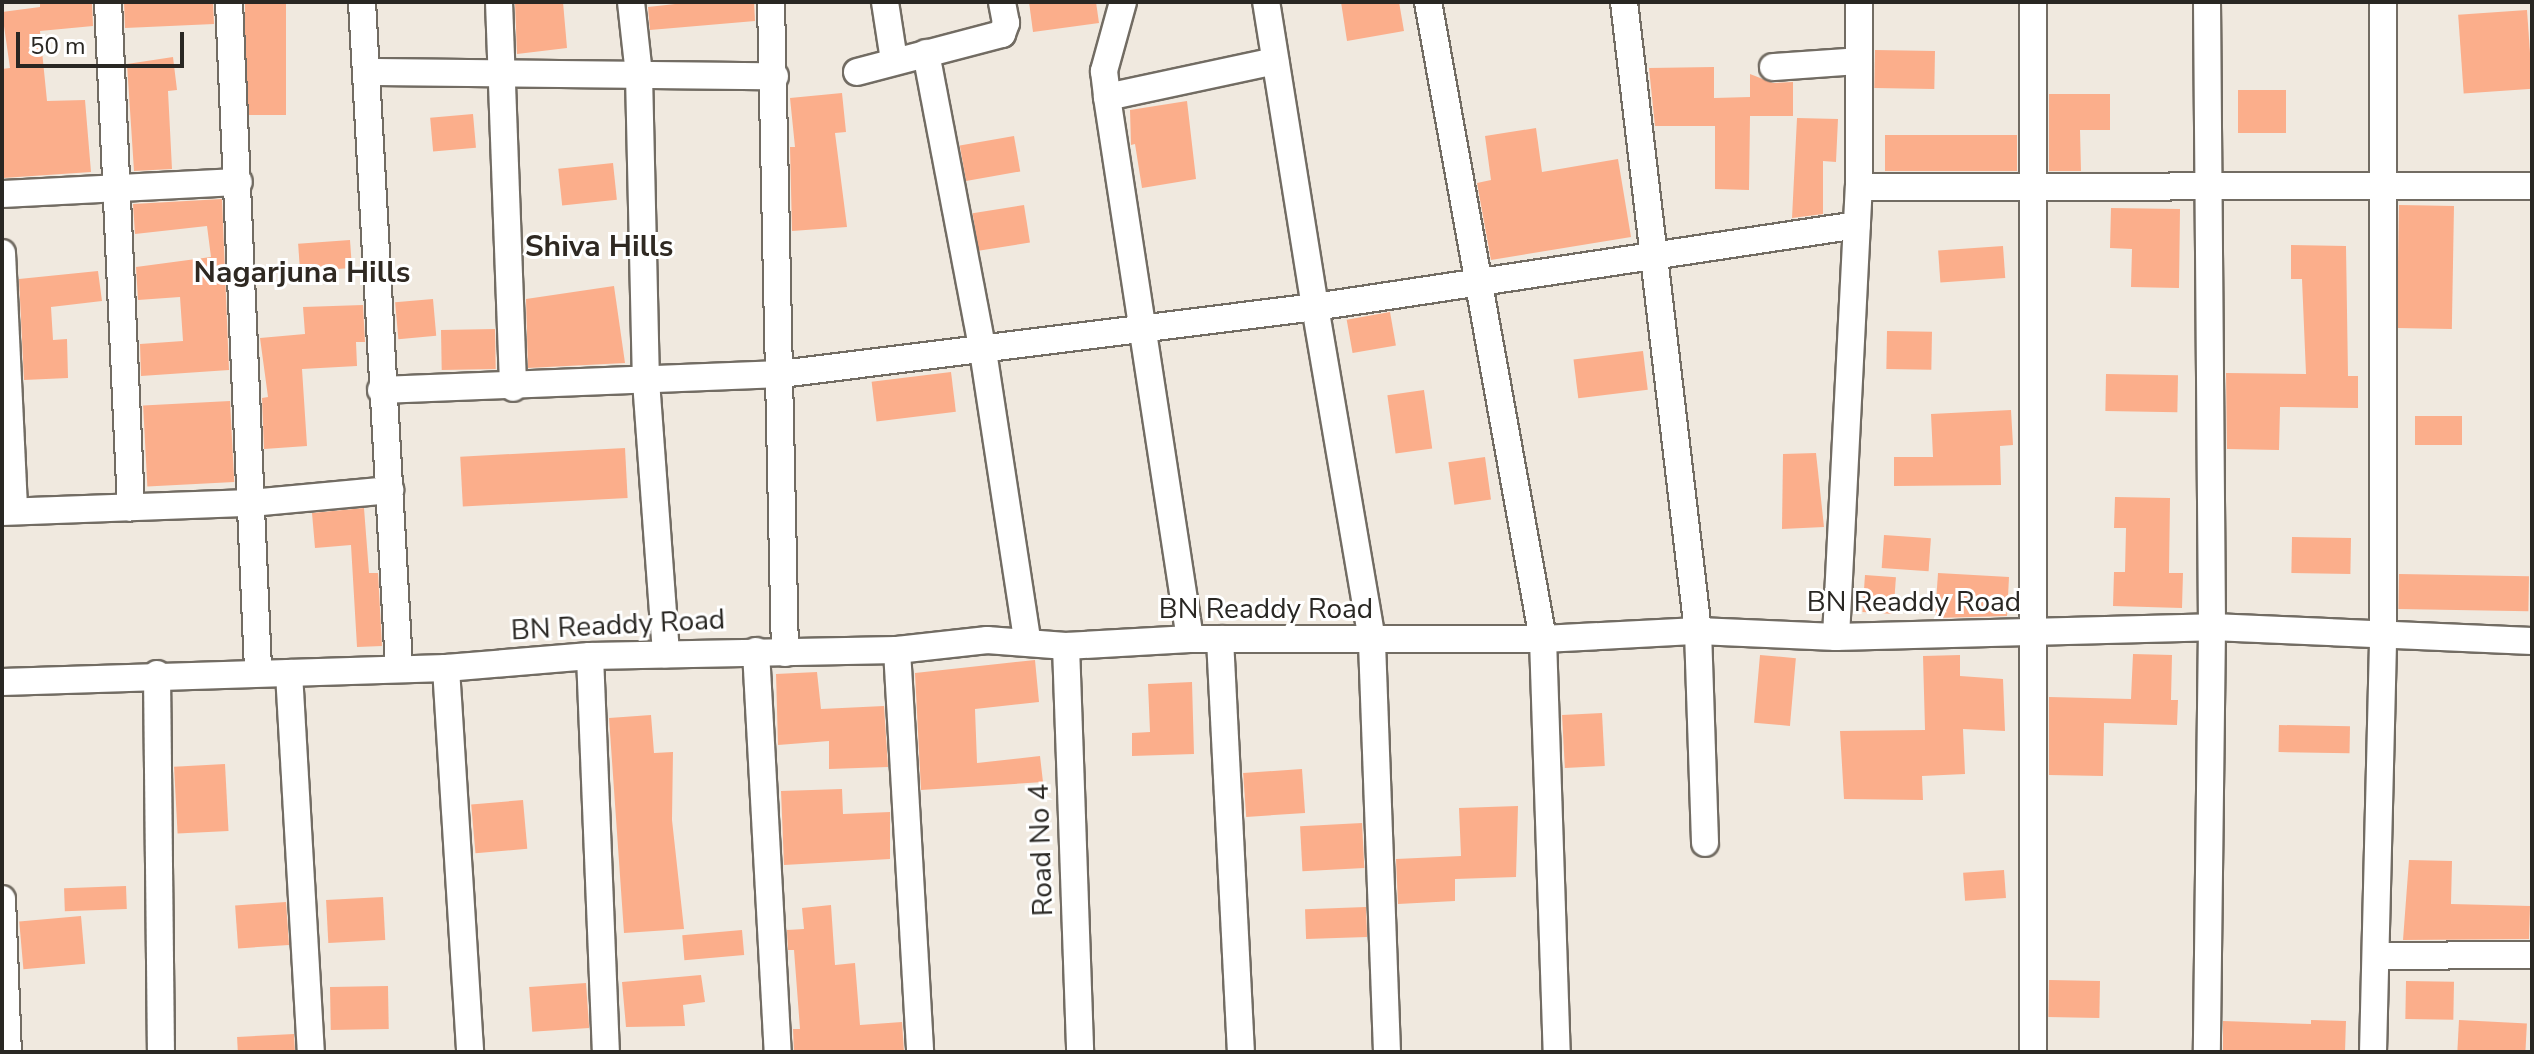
<!DOCTYPE html>
<html>
<head>
<meta charset="utf-8">
<style>
  body { margin:0 }
  #map { position:relative; width:2534px; height:1054px; overflow:hidden; background:#f0e9df; font-family:"Nunito Sans",sans-serif }
  div>[style] { position:absolute }
  [style*='--x'] { left:calc(var(--x)*1px); top:calc(var(--y)*1px); width:calc(var(--w)*1px); rotate:calc(var(--a)*1deg) }
  .building>* { inset:0; background:#fbae8b; transform-origin:0 0 }
  .roads { filter:drop-shadow(2px 0 #726c63) drop-shadow(-2px 0 #726c63) drop-shadow(0 2px #726c63) drop-shadow(0 -2px #726c63) }
  .minor>* { height:26px; margin:-13px; padding:0 13px; transform-origin:13px; border-radius:13px; background:#fff }
  span { translate:-50% -50%; white-space:nowrap; text-align:center; line-height:1.15; -webkit-text-stroke:6px #fff; paint-order:stroke }
  .street-label { font-size:28px; color:#292723 }
  .neighbourhood-label { font-size:30px; color:#2f2922; font-weight:700 }
  .frame { position:absolute; inset:0; border:4px solid #292723; pointer-events:none }
  .scale { position:absolute; left:16px; top:32px; width:168px; height:36px; box-sizing:border-box; border:4px solid #292723; border-top:0; padding-left:10px; font-size:24px; line-height:28px; white-space:nowrap; color:#292723; -webkit-text-stroke:6px #fff; paint-order:stroke }
</style>
</head>
<body>
<div id="map">
  <div class="building">
    <i style="clip-path:polygon(40px 2px,92px 2px,93px 26px,40px 31px,47px 101px,85px 100px,91px 172px,3px 178px,2px 69px,10px 68px,2px 12px,40px 7px)"></i>
    <i style="clip-path:polygon(124px 2px,213px 2px,214px 24px,125px 28px)"></i>
    <i style="left:245px;top:2px;width:41px;height:113px"></i>
    <i style="clip-path:polygon(515px 2px,563px 2px,567px 48px,517px 54px)"></i>
    <i style="clip-path:polygon(693px 2px,754px 2px,755px 21px,650px 30px,648px 7px)"></i>
    <i style="clip-path:polygon(1029px 2px,1096px 2px,1099px 23px,1033px 32px)"></i>
    <i style="clip-path:polygon(1341px 2px,1399px 2px,1404px 31px,1347px 41px)"></i>
    <i style="left:2527px;top:10px;width:79px;height:69px;rotate:86deg"></i>
    <i style="left:1875px;top:50px;width:60px;height:38px;rotate:1deg"></i>
    <i style="clip-path:polygon(173px 57px,177px 90px,168px 91px,172px 169px,134px 171px,127px 64px)"></i>
    <i style="clip-path:polygon(1714px 67px,1714px 98px,1750px 97px,1750px 74px,1773px 83px,1793px 82px,1793px 116px,1750px 116px,1749px 190px,1715px 189px,1715px 126px,1655px 126px,1649px 68px)"></i>
    <i style="left:2238px;top:90px;width:48px;height:43px"></i>
    <i style="clip-path:polygon(842px 93px,846px 132px,835px 133px,847px 227px,792px 231px,790px 147px,795px 147px,790px 98px)"></i>
    <i style="clip-path:polygon(2049px 94px,2110px 94px,2110px 130px,2080px 130px,2081px 171px,2049px 171px)"></i>
    <i style="clip-path:polygon(1187px 101px,1196px 179px,1142px 188px,1135px 144px,1131px 145px,1130px 110px)"></i>
    <i style="left:473px;top:114px;width:34px;height:43px;rotate:85deg"></i>
    <i style="clip-path:polygon(1797px 118px,1838px 119px,1836px 162px,1823px 161px,1823px 214px,1792px 218px)"></i>
    <i style="clip-path:polygon(1536px 128px,1542px 172px,1618px 159px,1631px 237px,1491px 260px,1477px 183px,1491px 180px,1485px 136px)"></i>
    <i style="left:1885px;top:135px;width:132px;height:36px"></i>
    <i style="left:1014px;top:136px;width:36px;height:55px;rotate:80deg"></i>
    <i style="left:613px;top:163px;width:37px;height:55px;rotate:84deg"></i>
    <i style="clip-path:polygon(222px 199px,229px 370px,141px 376px,140px 344px,183px 341px,180px 297px,138px 300px,136px 267px,211px 257px,207px 226px,135px 234px,133px 204px)"></i>
    <i style="left:1024px;top:205px;width:38px;height:52px;rotate:81deg"></i>
    <i style="left:2399px;top:205px;width:55px;height:123px;rotate:1deg"></i>
    <i style="clip-path:polygon(2111px 208px,2180px 209px,2179px 288px,2131px 287px,2132px 249px,2110px 248px)"></i>
    <i style="left:350px;top:240px;width:28px;height:52px;rotate:86deg"></i>
    <i style="clip-path:polygon(2291px 245px,2346px 246px,2348px 376px,2358px 376px,2358px 408px,2280px 407px,2279px 450px,2227px 449px,2226px 373px,2306px 374px,2302px 279px,2291px 279px)"></i>
    <i style="left:2003px;top:246px;width:32px;height:65px;rotate:86deg"></i>
    <i style="clip-path:polygon(98px 271px,102px 301px,51px 307px,53px 340px,67px 339px,68px 378px,24px 380px,19px 279px)"></i>
    <i style="clip-path:polygon(614px 286px,625px 363px,528px 368px,526px 299px)"></i>
    <i style="left:433px;top:299px;width:37px;height:38px;rotate:85deg"></i>
    <i style="clip-path:polygon(363px 305px,365px 342px,356px 342px,357px 366px,302px 369px,307px 446px,264px 449px,262px 398px,268px 397px,260px 338px,305px 334px,303px 307px)"></i>
    <i style="left:1390px;top:312px;width:34px;height:44px;rotate:80deg"></i>
    <i style="left:495px;top:329px;width:40px;height:54px;rotate:89deg"></i>
    <i style="left:1887px;top:331px;width:45px;height:38px;rotate:1deg"></i>
    <i style="left:1643px;top:351px;width:39px;height:70px;rotate:83deg"></i>
    <i style="left:951px;top:372px;width:40px;height:80px;rotate:83deg"></i>
    <i style="left:2106px;top:374px;width:72px;height:37px;rotate:1deg"></i>
    <i style="left:1424px;top:390px;width:59px;height:37px;rotate:82deg"></i>
    <i style="left:230px;top:401px;width:81px;height:87px;rotate:87deg"></i>
    <i style="clip-path:polygon(2011px 410px,2013px 445px,2000px 446px,2001px 485px,1894px 486px,1894px 457px,1933px 457px,1931px 414px)"></i>
    <i style="left:2415px;top:416px;width:47px;height:29px"></i>
    <i style="left:625px;top:448px;width:50px;height:165px;rotate:87deg"></i>
    <i style="clip-path:polygon(1816px 453px,1824px 527px,1782px 529px,1783px 454px)"></i>
    <i style="left:1485px;top:457px;width:43px;height:37px;rotate:82deg"></i>
    <i style="clip-path:polygon(2115px 497px,2170px 498px,2169px 573px,2183px 573px,2182px 608px,2113px 606px,2114px 572px,2125px 572px,2126px 528px,2114px 528px)"></i>
    <i style="clip-path:polygon(364px 508px,369px 573px,378px 573px,382px 646px,357px 647px,351px 545px,315px 548px,312px 513px)"></i>
    <i style="left:1884px;top:535px;width:47px;height:33px;rotate:4deg"></i>
    <i style="left:2292px;top:537px;width:59px;height:36px;rotate:1deg"></i>
    <i style="clip-path:polygon(1938px 573px,2009px 577px,2007px 616px,1935px 618px)"></i>
    <i style="left:2399px;top:574px;width:130px;height:35px;rotate:1deg"></i>
    <i style="left:1865px;top:575px;width:31px;height:37px;rotate:4deg"></i>
    <i style="clip-path:polygon(2133px 654px,2172px 655px,2171px 700px,2178px 700px,2177px 725px,2104px 723px,2103px 776px,2049px 775px,2049px 697px,2131px 699px)"></i>
    <i style="left:1760px;top:655px;width:36px;height:68px;rotate:5deg"></i>
    <i style="clip-path:polygon(1960px 655px,1960px 676px,2003px 679px,2005px 731px,1963px 729px,1965px 774px,1922px 776px,1923px 800px,1844px 799px,1840px 731px,1925px 730px,1923px 656px)"></i>
    <i style="clip-path:polygon(1035px 660px,1039px 702px,975px 709px,977px 763px,1040px 756px,1043px 782px,921px 790px,915px 673px)"></i>
    <i style="clip-path:polygon(817px 672px,821px 709px,884px 706px,888px 767px,829px 769px,829px 741px,778px 745px,776px 674px)"></i>
    <i style="clip-path:polygon(1192px 682px,1194px 754px,1132px 756px,1132px 733px,1150px 732px,1148px 684px)"></i>
    <i style="left:1602px;top:713px;width:53px;height:40px;rotate:87deg"></i>
    <i style="clip-path:polygon(651px 715px,654px 753px,673px 752px,672px 820px,684px 929px,624px 933px,609px 718px)"></i>
    <i style="left:2279px;top:725px;width:71px;height:27px;rotate:1deg"></i>
    <i style="left:225px;top:764px;width:67px;height:51px;rotate:87deg"></i>
    <i style="left:1302px;top:769px;width:44px;height:59px;rotate:86deg"></i>
    <i style="clip-path:polygon(842px 789px,843px 814px,890px 812px,890px 859px,784px 865px,781px 791px)"></i>
    <i style="left:523px;top:800px;width:49px;height:52px;rotate:85deg"></i>
    <i style="clip-path:polygon(1518px 806px,1516px 877px,1455px 879px,1455px 901px,1398px 904px,1396px 859px,1461px 856px,1459px 808px)"></i>
    <i style="left:1362px;top:823px;width:45px;height:62px;rotate:87deg"></i>
    <i style="clip-path:polygon(2409px 860px,2452px 861px,2451px 904px,2530px 906px,2529px 939px,2403px 940px)"></i>
    <i style="left:2004px;top:870px;width:28px;height:41px;rotate:86deg"></i>
    <i style="left:126px;top:886px;width:23px;height:62px;rotate:88deg"></i>
    <i style="left:383px;top:897px;width:43px;height:57px;rotate:87deg"></i>
    <i style="left:286px;top:902px;width:43px;height:51px;rotate:86deg"></i>
    <i style="clip-path:polygon(831px 905px,835px 965px,855px 963px,860px 1025px,902px 1022px,904px 1052px,794px 1052px,793px 1029px,800px 1029px,794px 950px,788px 950px,787px 930px,804px 929px,802px 908px)"></i>
    <i style="left:1366px;top:907px;width:30px;height:61px;rotate:88deg"></i>
    <i style="left:81px;top:916px;width:48px;height:62px;rotate:85deg"></i>
    <i style="left:742px;top:930px;width:25px;height:60px;rotate:85deg"></i>
    <i style="clip-path:polygon(701px 975px,705px 1002px,683px 1005px,685px 1026px,626px 1027px,622px 982px)"></i>
    <i style="left:2049px;top:980px;width:51px;height:37px;rotate:1deg"></i>
    <i style="left:2406px;top:981px;width:48px;height:38px;rotate:1deg"></i>
    <i style="left:586px;top:983px;width:45px;height:57px;rotate:86deg"></i>
    <i style="left:388px;top:986px;width:43px;height:58px;rotate:89deg"></i>
    <i style="clip-path:polygon(2311px 1020px,2346px 1021px,2345px 1052px,2223px 1052px,2223px 1021px,2311px 1024px)"></i>
    <i style="left:2459px;top:1020px;width:68px;height:32px;rotate:3deg"></i>
    <i style="left:294px;top:1034px;width:18px;height:57px;rotate:87deg"></i>
  </div>
  <div class="roads">
    <div class="minor">
      <i style="--x:108;--y:2;--w:506;--a:87.39"></i>
      <i style="--x:229;--y:2;--w:669;--a:87.51"></i>
      <i style="--x:362;--y:2;--w:665;--a:86.81"></i>
      <i style="--x:499;--y:2;--w:386;--a:87.9"></i>
      <i style="--x:631;--y:2;--w:73;--a:83.7"></i>
      <i style="--x:639;--y:75;--w:306;--a:88.7"></i>
      <i style="--x:646;--y:381;--w:274;--a:85.8"></i>
      <i style="--x:771;--y:2;--w:651;--a:88.77"></i>
      <i style="--x:885;--y:2;--w:59;--a:81.2"></i>
      <i style="--x:1123;--y:2;--w:72;--a:105.4"></i>
      <i style="--x:1104;--y:71;--w:26;--a:83"></i>
      <i style="--x:1107;--y:97;--w:548;--a:81.29"></i>
      <i style="--x:1428;--y:2;--w:647;--a:79.77"></i>
      <i style="--x:1543;--y:639;--w:413;--a:88.1"></i>
      <i style="--x:1624;--y:2;--w:633;--a:83.29"></i>
      <i style="--x:1698;--y:631;--w:212;--a:88.1"></i>
      <i style="--x:2207;--y:2;--w:625;--a:89.54"></i>
      <i style="--x:2212;--y:627;--w:425;--a:90.7"></i>
      <i style="--x:926;--y:53;--w:303;--a:79.2"></i>
      <i style="--x:983;--y:351;--w:292;--a:81.3"></i>
      <i style="--x:1773;--y:67;--w:86;--a:-4"></i>
      <i style="--x:367;--y:72;--w:408;--a:0.6"></i>
      <i style="--x:857;--y:72;--w:150;--a:-14.7"></i>
      <i style="--x:1002;--y:34;--w:12;--a:-70"></i>
      <i style="--x:1006;--y:23;--w:21;--a:-101"></i>
      <i style="--x:1107;--y:97;--w:172;--a:-12.1"></i>
      <i style="--x:1859;--y:187;--w:673;--a:-0.09"></i>
      <i style="--x:2;--y:194;--w:237;--a:-2.9"></i>
      <i style="--x:2;--y:253;--w:258;--a:87.3"></i>
      <i style="--x:381;--y:390;--w:400;--a:-2.3"></i>
      <i style="--x:781;--y:374;--w:538;--a:-7.15"></i>
      <i style="--x:1315;--y:307;--w:309;--a:-99.1"></i>
      <i style="--x:2;--y:512;--w:249;--a:-2.1"></i>
      <i style="--x:251;--y:503;--w:140;--a:-5.3"></i>
      <i style="--x:1836;--y:637;--w:451;--a:-87.1"></i>
      <i style="--x:1859;--y:187;--w:185;--a:-90"></i>
      <i style="--x:1220;--y:639;--w:414;--a:87.1"></i>
      <i style="--x:1066;--y:646;--w:406;--a:88"></i>
      <i style="--x:897;--y:650;--w:403;--a:86.7"></i>
      <i style="--x:756;--y:651;--w:402;--a:86.9"></i>
      <i style="--x:590;--y:656;--w:396;--a:87.7"></i>
      <i style="--x:446;--y:668;--w:385;--a:86.4"></i>
      <i style="--x:289;--y:673;--w:380;--a:86.7"></i>
      <i style="--x:157;--y:674;--w:378;--a:89.4"></i>
      <i style="--x:2;--y:682;--w:444;--a:-1.8"></i>
      <i style="--x:446;--y:668;--w:144;--a:-4.8"></i>
      <i style="--x:590;--y:656;--w:307;--a:-1.1"></i>
      <i style="--x:897;--y:650;--w:91;--a:-6.3"></i>
      <i style="--x:987;--y:640;--w:79;--a:4.3"></i>
      <i style="--x:1066;--y:646;--w:124;--a:-3.2"></i>
      <i style="--x:1190;--y:639;--w:353;--a:0"></i>
      <i style="--x:1543;--y:639;--w:155;--a:-3"></i>
      <i style="--x:1698;--y:631;--w:138;--a:2.5"></i>
      <i style="--x:1836;--y:637;--w:376;--a:-1.5"></i>
      <i style="--x:2212;--y:627;--w:320;--a:2.5"></i>
      <i style="--x:2;--y:899;--w:153;--a:87.8"></i>
      <i style="--x:2378;--y:956;--w:154;--a:-0.4"></i>
      <i style="--x:1387;--y:1052;--w:412;--a:-92.1"></i>
      <i style="--x:1372;--y:640;--w:338;--a:-99.7"></i>
      <i style="--x:1315;--y:307;--w:548;--a:-8.6"></i>
      <i style="--x:2033;--y:1052;--w:1050;--a:-90"></i>
      <i style="--x:2373;--y:1052;--w:414;--a:-88.6"></i>
      <i style="--x:2383;--y:638;--w:636;--a:-90"></i>
    </div>
  </div>
  <div class="street-label">
    <span style="left:1914px;top:602px">BN Readdy Road</span>
    <span style="left:1266px;top:609px">BN Readdy Road</span>
    <span style="left:618px;top:625px;rotate:-3deg">BN Readdy Road</span>
    <span style="left:1041px;top:850px;rotate:-92deg">Road No 4</span>
  </div>
  <div class="neighbourhood-label">
    <span style="left:599px;top:247px">Shiva Hills</span>
    <span style="left:302px;top:273px">Nagarjuna Hills</span>
  </div>
  <div class="frame"></div>
  <div class="scale">50 m</div>
</div>
</body>
</html>
